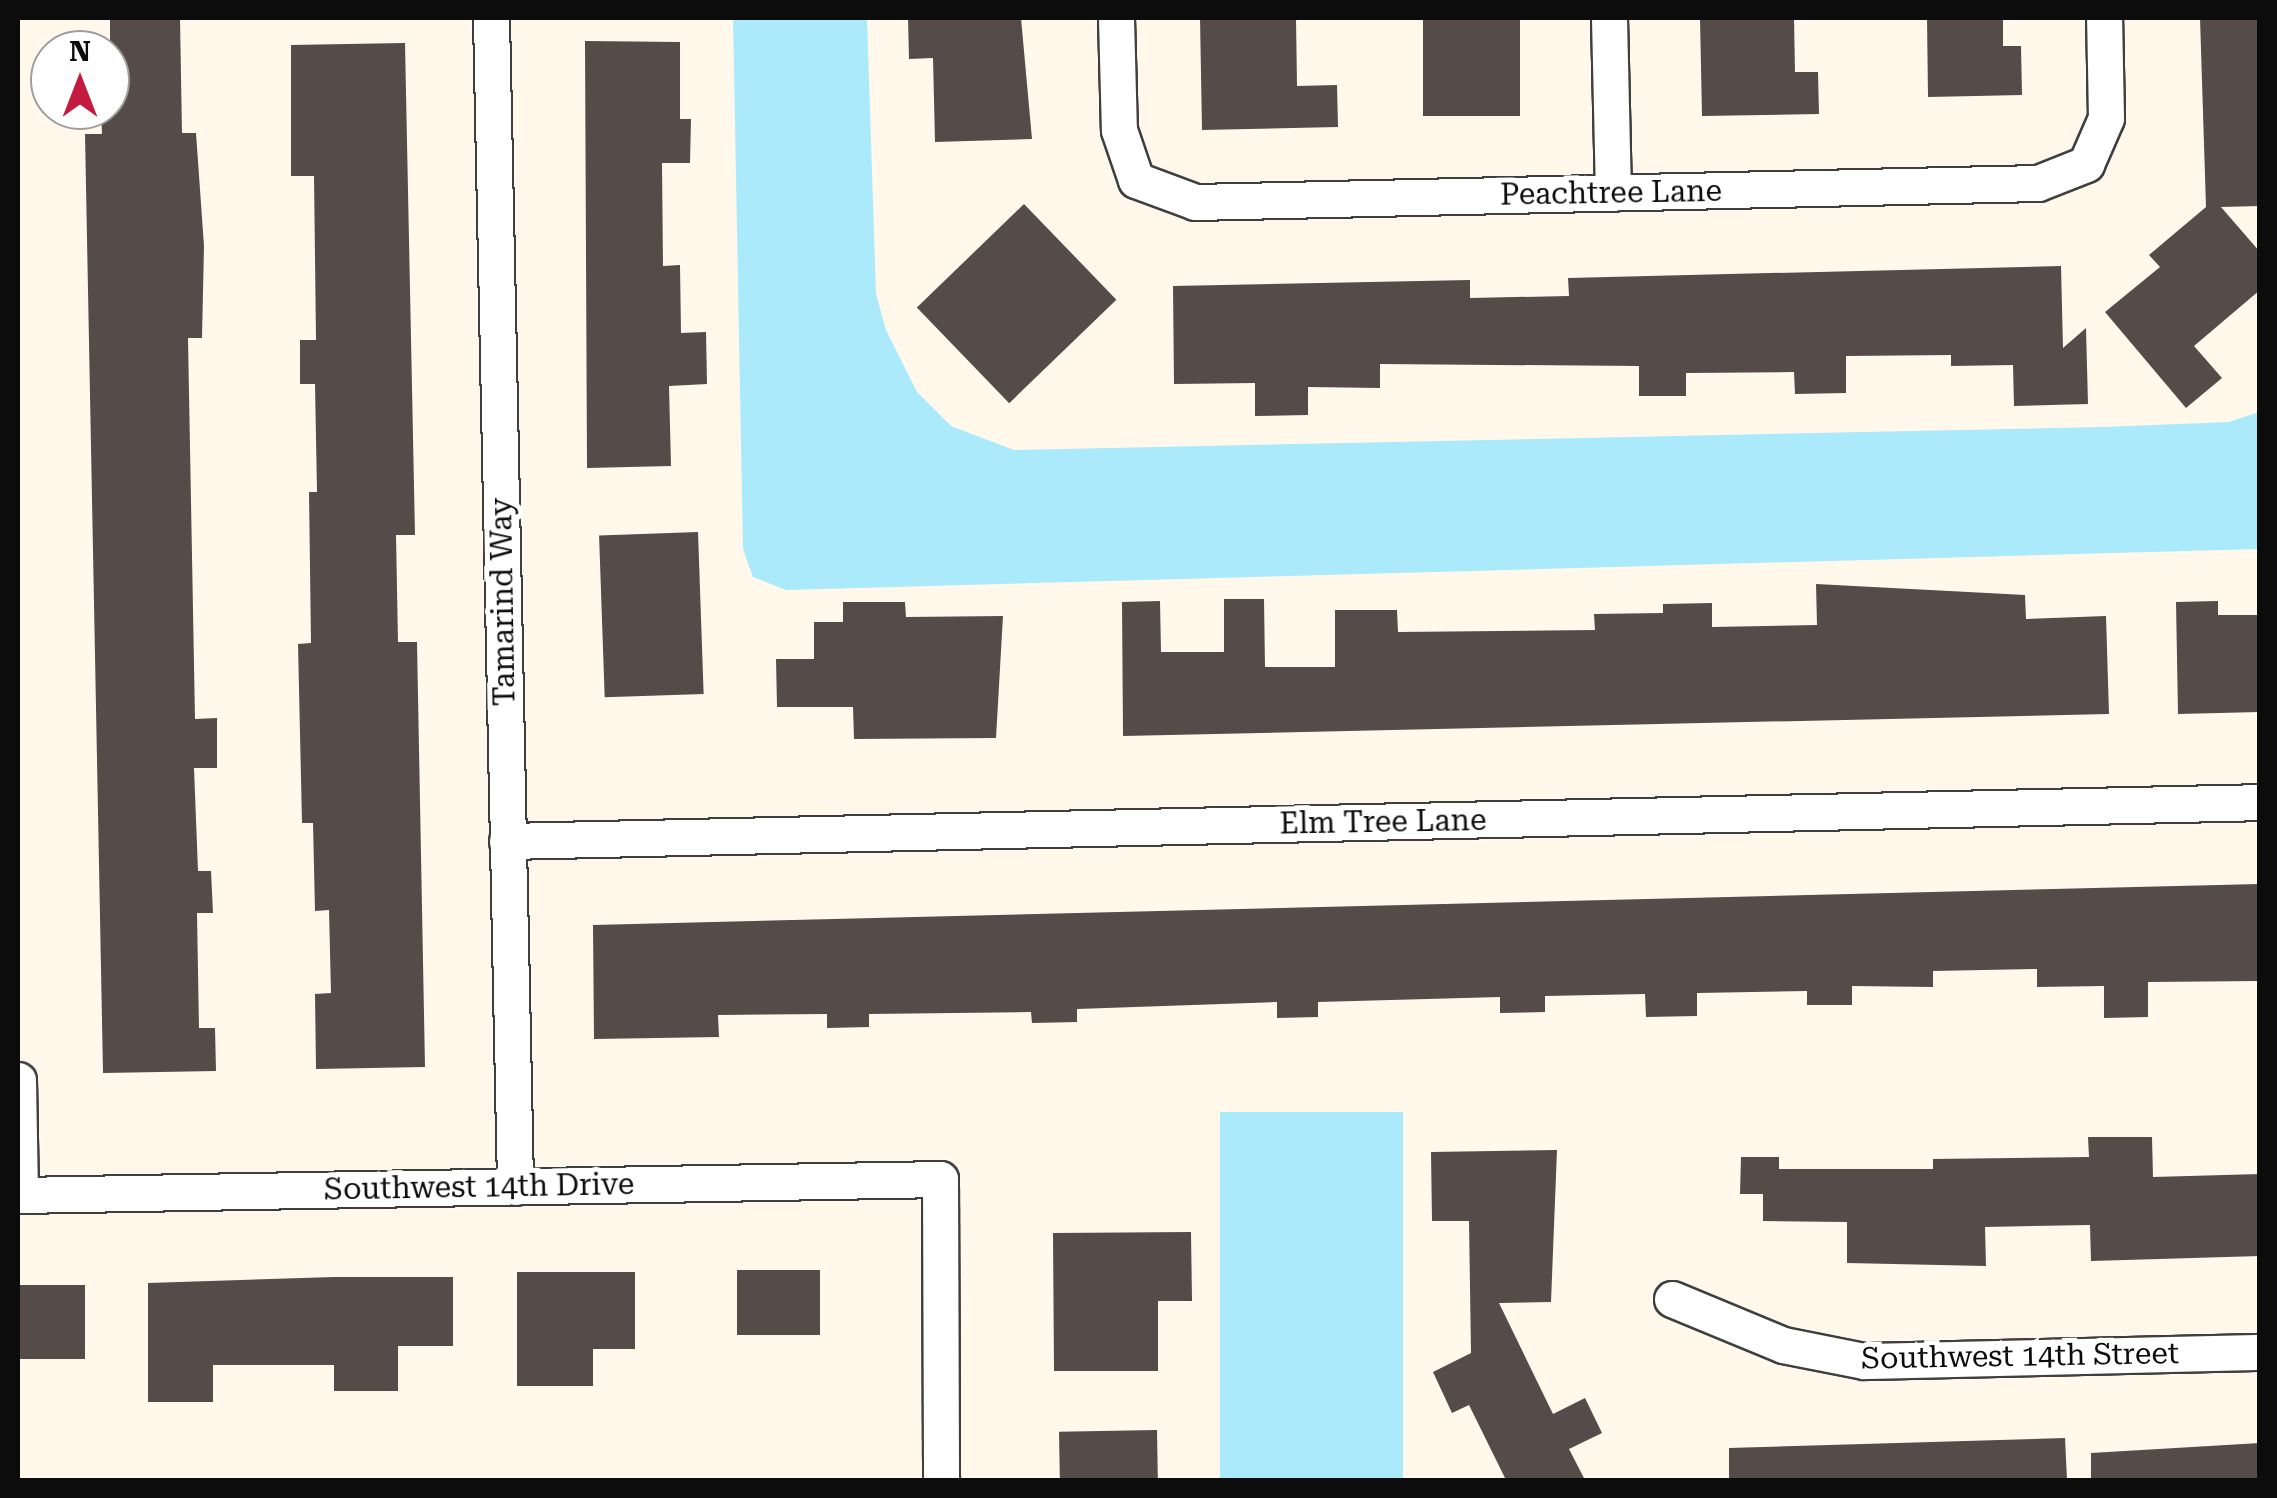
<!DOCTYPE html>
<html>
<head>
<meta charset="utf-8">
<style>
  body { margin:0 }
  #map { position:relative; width:2277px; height:1498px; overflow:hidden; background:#fff8eb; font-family:"Roboto Serif",serif }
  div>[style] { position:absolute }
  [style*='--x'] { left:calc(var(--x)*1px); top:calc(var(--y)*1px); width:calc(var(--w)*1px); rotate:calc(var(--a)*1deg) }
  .water>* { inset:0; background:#abeafb; transform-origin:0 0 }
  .building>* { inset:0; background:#554b48; transform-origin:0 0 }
  .roads { filter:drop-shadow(2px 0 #3f3f3f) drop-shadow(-2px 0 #3f3f3f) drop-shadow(0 2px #3f3f3f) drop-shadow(0 -2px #3f3f3f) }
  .minor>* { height:35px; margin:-17.5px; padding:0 17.5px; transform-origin:17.5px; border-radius:17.5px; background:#fff }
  span { translate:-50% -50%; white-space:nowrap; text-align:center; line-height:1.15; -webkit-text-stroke:10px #fff; paint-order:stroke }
  .street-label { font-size:30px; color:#0c0c0c }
  .frame { position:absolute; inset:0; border:20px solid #0c0c0c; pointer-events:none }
  .north { position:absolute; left:30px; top:30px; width:100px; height:100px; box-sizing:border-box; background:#fff; border:2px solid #9e9e9e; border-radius:50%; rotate:0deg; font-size:28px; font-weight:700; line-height:40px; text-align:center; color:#0c0c0c }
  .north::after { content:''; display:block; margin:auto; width:35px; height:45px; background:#c51a40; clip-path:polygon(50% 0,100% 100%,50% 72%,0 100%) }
</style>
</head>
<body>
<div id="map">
  <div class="water">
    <i style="clip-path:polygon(733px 18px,867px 18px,876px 294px,886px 330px,917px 392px,951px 426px,1014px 450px,2103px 427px,2229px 422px,2259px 412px,2259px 549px,786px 590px,753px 577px,743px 549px)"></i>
    <i style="left:1403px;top:1112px;width:368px;height:183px;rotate:90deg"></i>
  </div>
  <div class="building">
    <i style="clip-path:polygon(110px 18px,180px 18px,182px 133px,196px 133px,204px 246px,202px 338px,188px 338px,195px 719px,217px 718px,217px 768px,194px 768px,198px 871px,211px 871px,213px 913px,197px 913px,199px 1028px,215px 1028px,216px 1071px,103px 1073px,85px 134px,102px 134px,101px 110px,110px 110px)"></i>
    <i style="clip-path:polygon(908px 18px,1021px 18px,1032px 139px,935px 142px,933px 58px,909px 59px)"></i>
    <i style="clip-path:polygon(1200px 18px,1296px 18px,1297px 86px,1337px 85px,1338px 127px,1202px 130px)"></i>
    <i style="left:1423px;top:18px;width:97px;height:98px"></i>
    <i style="clip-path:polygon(1700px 18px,1794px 18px,1795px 72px,1818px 72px,1819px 114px,1702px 116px)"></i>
    <i style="clip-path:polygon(1927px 18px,2003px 18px,2003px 46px,2021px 46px,2022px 95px,1928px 97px)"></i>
    <i style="clip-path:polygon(2200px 18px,2260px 18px,2260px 206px,2221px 207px,2260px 252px,2260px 290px,2194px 346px,2222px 378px,2186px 408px,2105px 312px,2160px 267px,2149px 255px,2206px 207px)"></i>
    <i style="clip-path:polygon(585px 41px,680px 42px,680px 119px,691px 119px,690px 163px,662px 163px,663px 266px,680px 265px,681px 333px,706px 332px,707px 384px,669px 386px,671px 466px,587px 468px)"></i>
    <i style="clip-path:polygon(405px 43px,415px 535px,396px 535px,398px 642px,417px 642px,425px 1067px,316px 1069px,315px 994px,331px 993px,329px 910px,315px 911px,313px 823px,302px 823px,298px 644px,311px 643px,309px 492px,317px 492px,315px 384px,300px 384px,300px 340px,316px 340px,314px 176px,291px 176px,291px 45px)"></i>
    <i style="left:1024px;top:204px;width:133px;height:149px;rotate:46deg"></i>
    <i style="clip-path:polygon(2061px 266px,2063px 348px,2086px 328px,2088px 404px,2014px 406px,2013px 365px,1951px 366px,1951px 355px,1846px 356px,1846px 393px,1795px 394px,1794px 372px,1686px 373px,1686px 396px,1639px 396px,1639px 366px,1380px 364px,1380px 388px,1308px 387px,1308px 415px,1255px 416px,1255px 383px,1174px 384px,1173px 286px,1470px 280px,1470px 298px,1569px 296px,1568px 278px)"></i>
    <i style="left:698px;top:532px;width:162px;height:99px;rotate:88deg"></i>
    <i style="clip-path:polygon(1816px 584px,2025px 595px,2026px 619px,2106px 616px,2109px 714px,1123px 736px,1122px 602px,1160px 601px,1161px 652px,1224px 652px,1224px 599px,1264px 599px,1265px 667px,1335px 667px,1335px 610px,1397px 610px,1398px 632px,1595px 630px,1594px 614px,1663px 613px,1663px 604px,1712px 603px,1712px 627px,1817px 625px)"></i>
    <i style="clip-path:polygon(2218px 601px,2218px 615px,2260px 615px,2260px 712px,2178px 714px,2176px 602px)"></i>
    <i style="clip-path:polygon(843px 602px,905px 602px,906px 617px,1003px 616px,996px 738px,854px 739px,853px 707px,777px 707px,776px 659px,814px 659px,814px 622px,843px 622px)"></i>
    <i style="clip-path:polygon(2260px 884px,2260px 981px,2148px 982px,2148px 1017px,2104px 1018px,2104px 986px,2037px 987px,2037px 969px,1933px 971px,1933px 987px,1852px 986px,1852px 1005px,1807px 1005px,1807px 991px,1697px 993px,1697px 1016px,1646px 1017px,1645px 994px,1545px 996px,1545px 1012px,1500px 1013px,1500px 997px,1318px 1002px,1318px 1017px,1277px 1018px,1277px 1002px,1077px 1009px,1077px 1022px,1032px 1023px,1031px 1012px,869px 1014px,869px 1027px,827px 1028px,827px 1014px,718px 1015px,719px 1037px,594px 1039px,593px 925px)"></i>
    <i style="clip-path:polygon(2088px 1137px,2152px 1137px,2153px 1177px,2260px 1174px,2260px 1256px,2091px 1261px,2090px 1225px,1985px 1227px,1986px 1266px,1847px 1263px,1847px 1222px,1763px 1221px,1763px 1194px,1740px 1194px,1741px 1157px,1779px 1157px,1779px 1169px,1933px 1169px,1933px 1159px,2089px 1157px)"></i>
    <i style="clip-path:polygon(1557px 1150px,1551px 1302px,1499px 1303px,1553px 1414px,1585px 1398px,1602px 1433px,1569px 1449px,1585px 1480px,1506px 1480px,1469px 1405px,1452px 1413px,1433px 1372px,1471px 1353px,1469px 1221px,1432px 1221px,1431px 1152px)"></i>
    <i style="clip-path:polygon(1191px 1232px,1192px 1301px,1158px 1301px,1158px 1371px,1054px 1371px,1053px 1233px)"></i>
    <i style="left:737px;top:1270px;width:83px;height:65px"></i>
    <i style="clip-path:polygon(517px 1272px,635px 1272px,635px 1349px,593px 1349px,593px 1386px,517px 1386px)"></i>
    <i style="clip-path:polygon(334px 1277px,453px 1277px,453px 1346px,398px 1346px,398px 1391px,334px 1391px,334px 1365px,213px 1365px,213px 1402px,148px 1402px,148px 1283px)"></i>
    <i style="left:18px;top:1285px;width:67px;height:74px"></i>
    <i style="left:1157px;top:1430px;width:50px;height:98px;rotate:89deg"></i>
    <i style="clip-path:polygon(2065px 1438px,2067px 1480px,1729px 1480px,1729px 1448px)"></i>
    <i style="clip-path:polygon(2260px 1443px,2260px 1480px,2091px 1480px,2091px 1453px)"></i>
  </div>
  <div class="roads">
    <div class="minor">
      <i style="--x:491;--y:18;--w:1169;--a:88.82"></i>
      <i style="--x:1116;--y:18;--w:112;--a:88.5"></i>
      <i style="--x:1119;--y:130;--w:53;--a:71.2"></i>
      <i style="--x:1136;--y:180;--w:63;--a:20.4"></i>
      <i style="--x:1195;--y:202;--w:843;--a:-1.29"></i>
      <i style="--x:2038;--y:183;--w:52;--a:-21.6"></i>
      <i style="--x:2086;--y:164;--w:50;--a:-66.5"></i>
      <i style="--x:2106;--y:118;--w:100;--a:-91.1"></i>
      <i style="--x:1609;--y:18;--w:175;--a:88.7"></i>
      <i style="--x:507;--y:841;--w:1753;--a:-1.27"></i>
      <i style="--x:18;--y:1080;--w:115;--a:89"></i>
      <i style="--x:18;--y:1195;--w:922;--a:-0.99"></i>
      <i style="--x:940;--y:1179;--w:301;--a:89.8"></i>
      <i style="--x:1672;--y:1299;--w:120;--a:22.5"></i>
      <i style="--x:1783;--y:1345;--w:83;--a:11.2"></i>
      <i style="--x:1864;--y:1361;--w:396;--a:-1.3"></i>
    </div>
  </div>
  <div class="street-label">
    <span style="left:1611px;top:193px;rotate:-1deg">Peachtree Lane</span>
    <span style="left:503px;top:602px;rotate:-91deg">Tamarind Way</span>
    <span style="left:1383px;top:822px;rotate:-1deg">Elm Tree Lane</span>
    <span style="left:479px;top:1187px;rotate:-1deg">Southwest 14th Drive</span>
    <span style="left:2020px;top:1356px;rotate:-1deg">Southwest 14th Street</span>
  </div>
  <div class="frame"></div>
  <div class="north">N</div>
</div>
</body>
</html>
